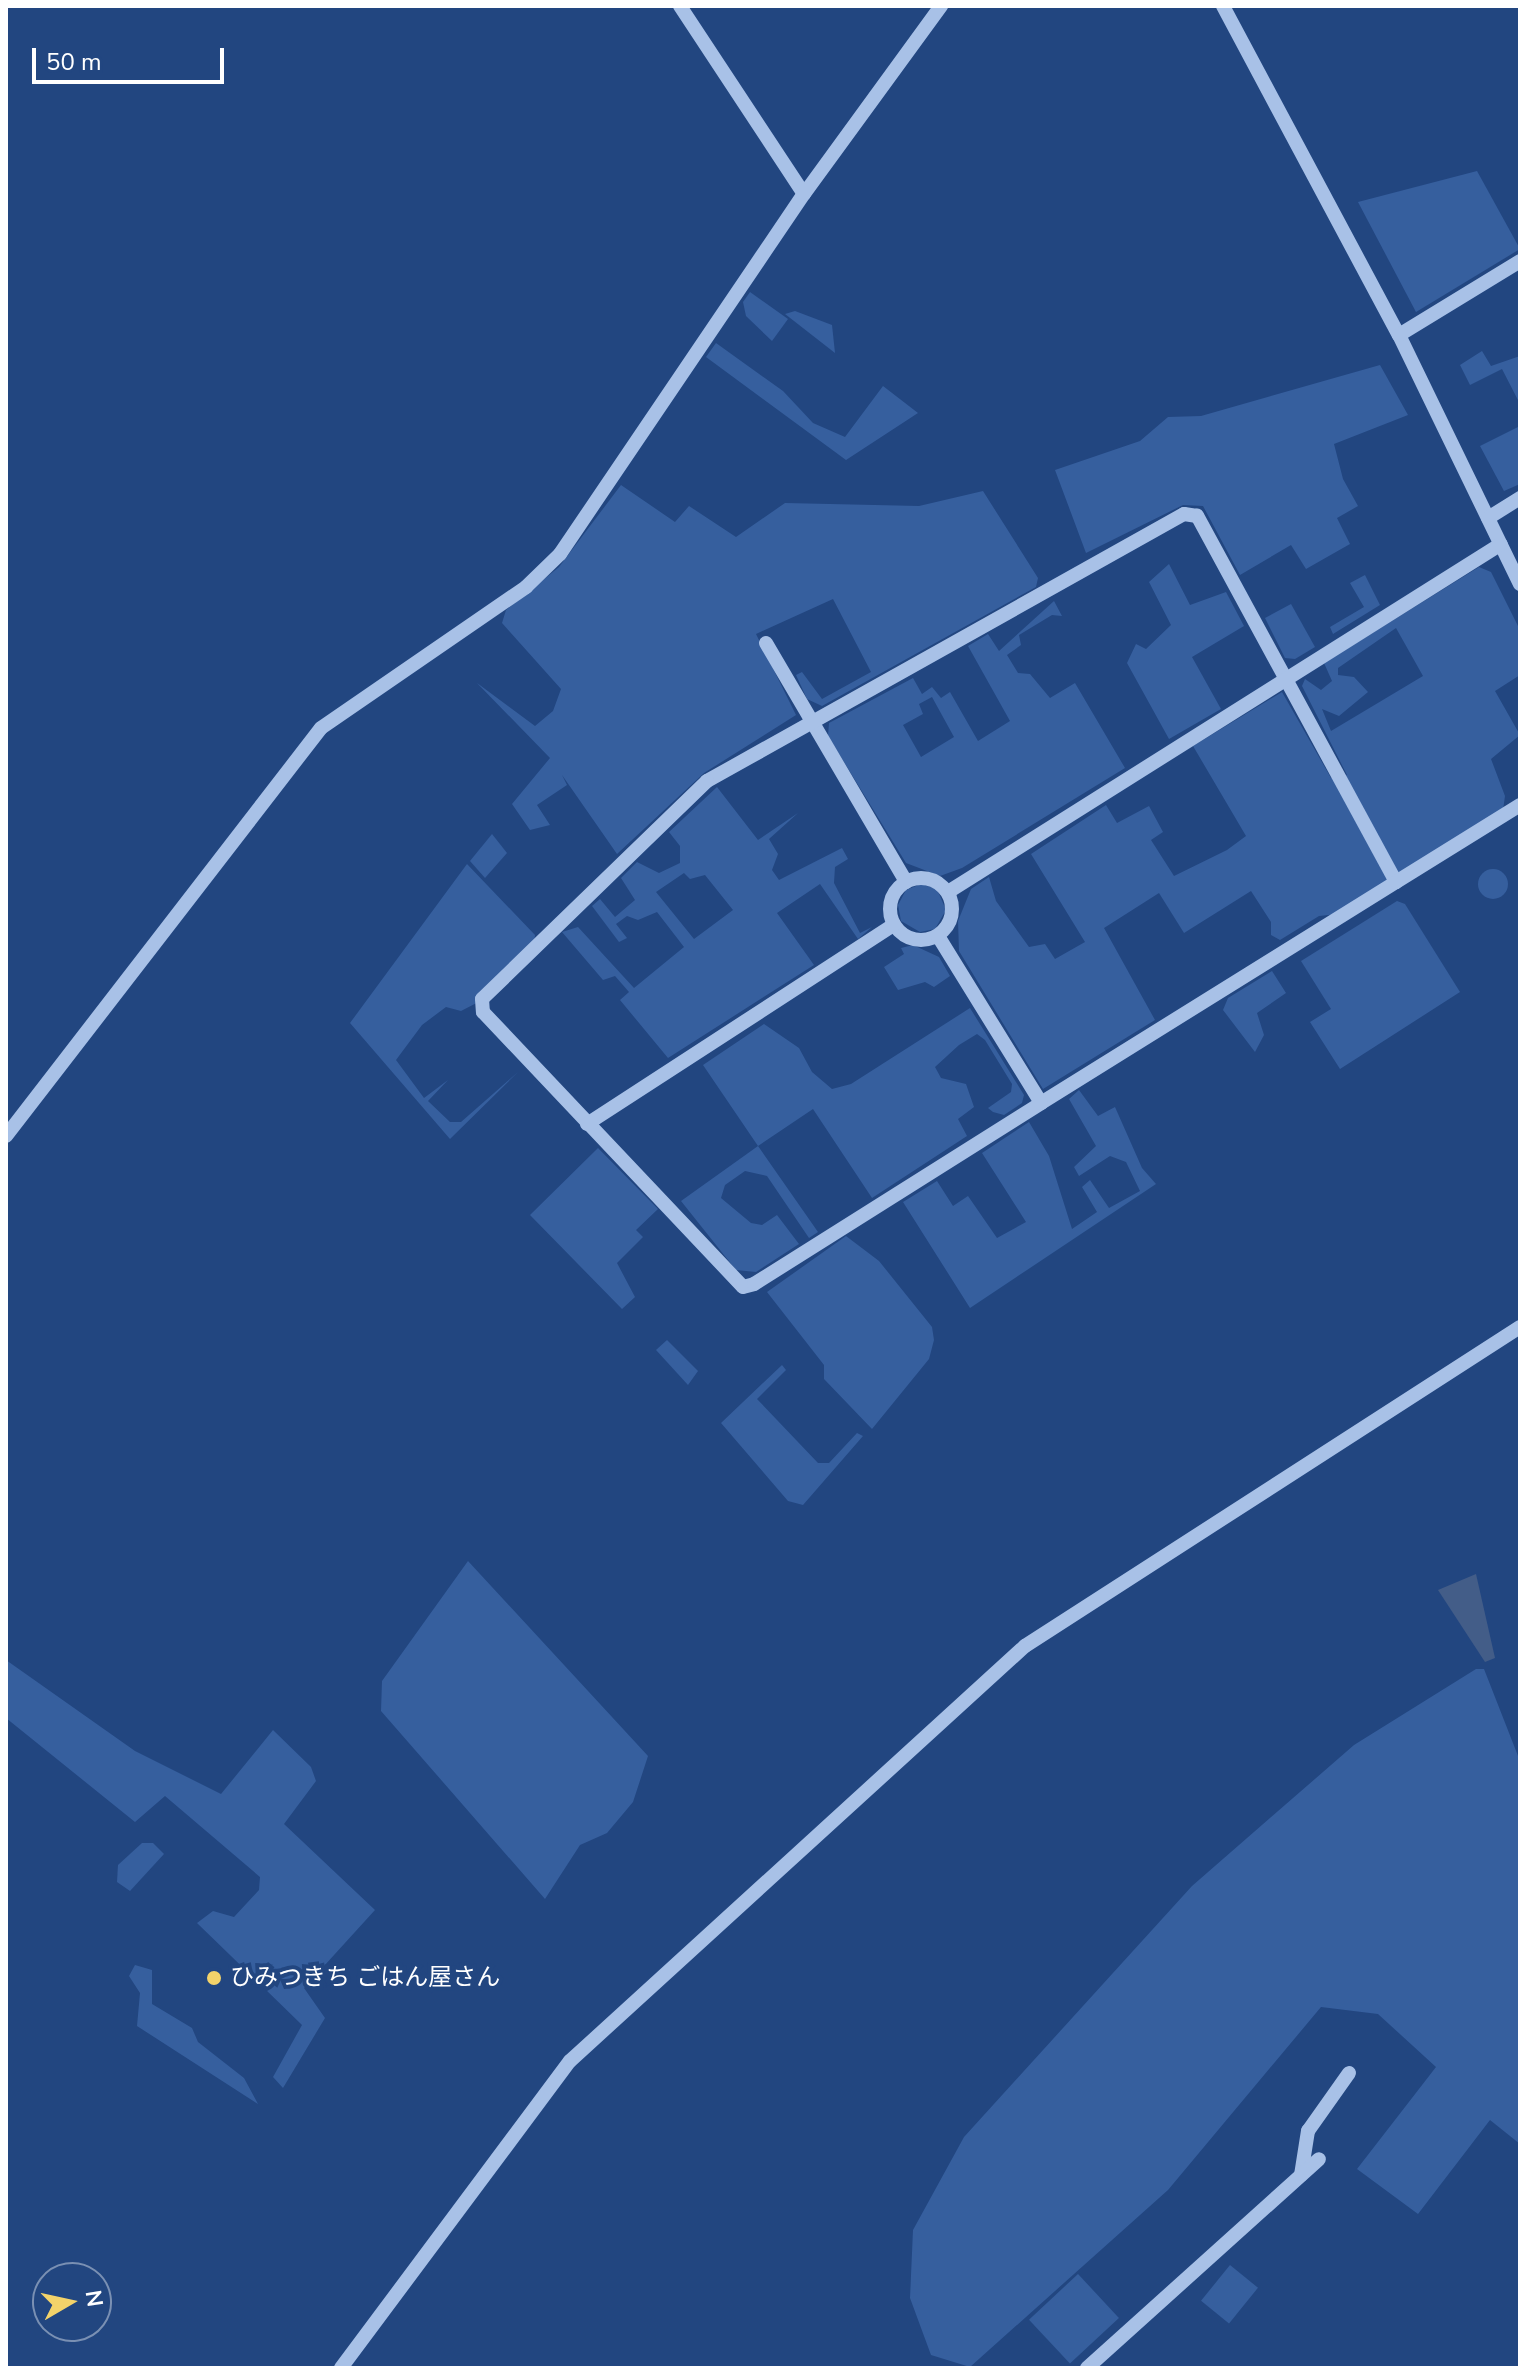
<!DOCTYPE html>
<html>
<head>
<meta charset="utf-8">
<style>
  body { margin:0 }
  #map { position:relative; width:1526px; height:2374px; overflow:hidden; background:#224680; font-family:"Nunito Sans","Noto Sans JP",sans-serif }
  div>[style] { position:absolute }
  [style*='--x'] { left:calc(var(--x)*1px); top:calc(var(--y)*1px); width:calc(var(--w)*1px); rotate:calc(var(--a)*1deg) }
  .green>* { inset:0; background:#365f9e; transform-origin:0 0 }
  .round { border-radius:50% }
  .water>* { inset:0; background:#435d88 }
  .minor>* { height:14px; margin:-7px; padding:0 7px; transform-origin:7px; border-radius:7px; background:#a8c1e7 }
  .minor>.ring { margin:-7px; padding:0; box-sizing:content-box; background:none; border:14px solid #a8c1e7; border-radius:50% }
  .dots>* { width:22px; height:22px; translate:-50% -50%; box-sizing:border-box; border:4px solid #224680; border-radius:50% }
  span { translate:-50% -50%; white-space:nowrap; text-align:center; line-height:1.15; -webkit-text-stroke:8px #224680; paint-order:stroke }
  .poi-label { font-size:24px; color:#fff }
  .left { translate:0 -50%; text-align:left }
  .frame { position:absolute; inset:0; border:8px solid #fff; pointer-events:none }
  .north { position:absolute; left:32px; top:2262px; width:80px; height:80px; box-sizing:border-box; background:#224680; border:2px solid #7a90b3; border-radius:50%; rotate:81deg; font-size:22px; font-weight:700; line-height:32px; text-align:center; color:#fff }
  .north::after { content:''; display:block; margin:auto; width:28px; height:36px; background:#f3d36a; clip-path:polygon(50% 0,100% 100%,50% 72%,0 100%) }
  .scale { position:absolute; left:32px; top:48px; width:192px; height:36px; box-sizing:border-box; border:4px solid #fff; border-top:0; padding-left:10px; font-size:24px; line-height:28px; white-space:nowrap; color:#fff; -webkit-text-stroke:6px #224680; paint-order:stroke }
</style>
</head>
<body>
<div id="map">
  <div class="green">
    <i style="clip-path:polygon(1477px 171px,1520px 249px,1416px 312px,1358px 202px)"></i>
    <i style="clip-path:polygon(750px 292px,788px 319px,772px 341px,746px 316px,743px 302px)"></i>
    <i style="clip-path:polygon(795px 311px,832px 325px,835px 353px,785px 314px)"></i>
    <i style="clip-path:polygon(716px 343px,783px 391px,813px 423px,845px 437px,883px 386px,918px 413px,846px 460px,706px 357px)"></i>
    <i style="clip-path:polygon(1482px 351px,1491px 366px,1520px 356px,1520px 404px,1502px 369px,1470px 385px,1460px 365px)"></i>
    <i style="clip-path:polygon(1380px 365px,1408px 415px,1334px 444px,1343px 479px,1358px 506px,1337px 518px,1350px 544px,1306px 569px,1291px 545px,1240px 575px,1203px 506px,1183px 505px,1086px 553px,1055px 470px,1140px 441px,1168px 417px,1201px 416px)"></i>
    <i style="clip-path:polygon(1520px 426px,1520px 484px,1504px 491px,1480px 446px)"></i>
    <i style="clip-path:polygon(621px 485px,675px 522px,689px 506px,736px 537px,785px 503px,919px 506px,983px 491px,1038px 578px,1036px 587px,822px 706px,807px 699px,796px 675px,802px 672px,822px 699px,871px 672px,833px 599px,756px 634px,796px 715px,704px 773px,617px 854px,562px 775px,567px 785px,537px 805px,550px 825px,530px 830px,512px 804px,550px 758px,477px 683px,535px 726px,553px 711px,561px 689px,502px 623px,506px 610px,559px 567px)"></i>
    <i style="clip-path:polygon(1169px 564px,1190px 605px,1226px 592px,1244px 626px,1192px 657px,1221px 709px,1169px 739px,1127px 663px,1136px 644px,1146px 649px,1171px 625px,1149px 582px)"></i>
    <i style="clip-path:polygon(evenodd,1479px 567px,1491px 572px,1520px 630px,1520px 675px,1495px 691px,1520px 735px,1491px 759px,1505px 796px,1503px 810px,1338px 914px,1319px 916px,1280px 940px,1271px 935px,1271px 922px,1251px 891px,1184px 933px,1159px 893px,1104px 928px,1155px 1020px,1043px 1089px,959px 951px,958px 921px,971px 889px,989px 877px,996px 901px,1029px 947px,1045px 944px,1055px 959px,1085px 942px,1031px 854px,1106px 805px,1117px 823px,1149px 806px,1163px 832px,1151px 840px,1174px 876px,1227px 850px,1246px 836px,1193px 746px,1282px 692px,1331px 778px,1347px 775px,1302px 686px,1305px 679px,1321px 690px,1332px 681px,1324px 663px,1479px 567px,1396px 628px,1423px 676px,1331px 731px,1322px 709px,1339px 716px,1368px 692px,1354px 677px,1338px 675px,1338px 668px,1396px 628px)"></i>
    <i style="clip-path:polygon(1365px 575px,1380px 605px,1333px 634px,1330px 627px,1364px 607px,1350px 583px)"></i>
    <i style="clip-path:polygon(evenodd,1054px 601px,1062px 616px,1052px 615px,1019px 635px,1021px 645px,1007px 655px,1018px 673px,1030px 674px,1050px 698px,1075px 683px,1125px 768px,962px 868px,940px 876px,906px 863px,828px 736px,829px 723px,913px 678px,922px 694px,932px 687px,941px 698px,950px 692px,978px 741px,1010px 721px,968px 646px,988px 634px,999px 651px,1054px 601px,932px 697px,954px 737px,921px 757px,903px 725px,923px 714px,919px 704px,932px 697px)"></i>
    <i style="clip-path:polygon(1291px 604px,1315px 647px,1295px 659px,1285px 658px,1265px 618px)"></i>
    <i style="clip-path:polygon(evenodd,717px 787px,758px 840px,798px 813px,769px 839px,778px 854px,772px 870px,779px 880px,842px 848px,848px 859px,835px 867px,834px 883px,860px 933px,872px 927px,858px 939px,820px 884px,777px 913px,814px 965px,668px 1058px,620px 1000px,629px 992px,615px 976px,603px 980px,562px 932px,578px 927px,634px 988px,684px 947px,657px 912px,638px 920px,627px 916px,616px 924px,627px 938px,619px 942px,592px 906px,600px 899px,615px 917px,635px 900px,621px 878px,637px 862px,659px 873px,680px 863px,680px 846px,669px 832px,717px 787px,684px 873px,690px 879px,705px 875px,733px 910px,694px 939px,656px 892px,684px 873px)"></i>
    <i style="clip-path:polygon(492px 834px,507px 853px,485px 878px,470px 861px)"></i>
    <i style="clip-path:polygon(467px 864px,535px 935px,534px 945px,492px 995px,461px 1011px,446px 1007px,422px 1025px,396px 1060px,424px 1098px,448px 1080px,428px 1101px,450px 1122px,461px 1122px,518px 1072px,450px 1139px,350px 1023px)"></i>
    <i class="round" style="left:1478px;top:869px;width:30px;height:30px"></i>
    <i style="clip-path:polygon(921px 884px,937px 889px,946px 910px,935px 929px,920px 932px,901px 921px,898px 905px,906px 890px)"></i>
    <i style="clip-path:polygon(1397px 901px,1405px 904px,1460px 992px,1340px 1069px,1310px 1022px,1331px 1009px,1301px 961px)"></i>
    <i style="clip-path:polygon(913px 945px,939px 957px,950px 976px,934px 987px,925px 982px,898px 990px,884px 967px,904px 954px,901px 948px)"></i>
    <i style="clip-path:polygon(1272px 971px,1286px 993px,1257px 1013px,1264px 1035px,1255px 1052px,1223px 1010px,1228px 998px)"></i>
    <i style="clip-path:polygon(970px 1008px,1024px 1095px,1022px 1103px,1004px 1115px,993px 1112px,988px 1108px,1011px 1092px,1012px 1084px,985px 1040px,977px 1034px,959px 1045px,935px 1067px,941px 1078px,966px 1084px,974px 1107px,958px 1119px,967px 1136px,872px 1198px,813px 1109px,758px 1146px,818px 1232px,809px 1238px,767px 1176px,745px 1171px,725px 1185px,721px 1198px,751px 1223px,762px 1225px,777px 1215px,799px 1244px,756px 1272px,736px 1270px,681px 1201px,758px 1146px,703px 1065px,764px 1024px,799px 1048px,812px 1072px,832px 1089px,851px 1084px)"></i>
    <i style="clip-path:polygon(1079px 1090px,1098px 1116px,1115px 1107px,1142px 1168px,1156px 1184px,970px 1308px,903px 1202px,937px 1181px,953px 1206px,968px 1196px,997px 1238px,1026px 1222px,982px 1153px,1029px 1122px,1049px 1156px,1072px 1229px,1097px 1212px,1082px 1187px,1090px 1180px,1109px 1208px,1140px 1191px,1126px 1162px,1110px 1156px,1079px 1176px,1074px 1167px,1096px 1146px,1069px 1099px)"></i>
    <i style="clip-path:polygon(598px 1148px,658px 1209px,636px 1230px,643px 1237px,617px 1263px,635px 1297px,622px 1309px,530px 1215px)"></i>
    <i style="clip-path:polygon(846px 1236px,879px 1261px,932px 1327px,934px 1340px,929px 1359px,872px 1429px,824px 1379px,824px 1365px,767px 1292px)"></i>
    <i style="clip-path:polygon(667px 1340px,698px 1371px,688px 1385px,656px 1350px)"></i>
    <i style="clip-path:polygon(782px 1365px,786px 1370px,757px 1399px,818px 1463px,829px 1463px,857px 1433px,863px 1436px,803px 1505px,788px 1501px,721px 1423px)"></i>
    <i style="clip-path:polygon(468px 1561px,648px 1756px,633px 1802px,607px 1833px,580px 1845px,545px 1899px,381px 1711px,382px 1681px)"></i>
    <i style="clip-path:polygon(6px 1660px,135px 1751px,221px 1794px,273px 1730px,311px 1767px,316px 1781px,284px 1824px,375px 1910px,304px 1988px,325px 2018px,283px 2088px,273px 2077px,302px 2025px,197px 1923px,213px 1911px,234px 1917px,259px 1890px,260px 1877px,165px 1796px,135px 1822px,6px 1718px)"></i>
    <i style="clip-path:polygon(1476px 1669px,1484px 1669px,1520px 1761px,1520px 2144px,1490px 2120px,1418px 2214px,1357px 2169px,1436px 2067px,1378px 2014px,1321px 2007px,1168px 2190px,970px 2367px,931px 2355px,910px 2298px,913px 2230px,964px 2137px,1192px 1886px,1354px 1745px)"></i>
    <i style="clip-path:polygon(142px 1843px,153px 1843px,164px 1854px,130px 1891px,117px 1882px,118px 1865px)"></i>
    <i style="clip-path:polygon(135px 1965px,152px 1970px,152px 2004px,192px 2028px,198px 2042px,244px 2078px,258px 2104px,137px 2026px,140px 1993px,129px 1976px)"></i>
    <i style="left:1230px;top:2265px;width:36px;height:46px;rotate:39deg"></i>
    <i style="left:1078px;top:2274px;width:60px;height:67px;rotate:47deg"></i>
  </div>
  <div class="water">
    <i style="clip-path:polygon(1476px 1574px,1495px 1658px,1485px 1662px,1438px 1590px)"></i>
  </div>
  <div class="minor">
    <i style="--x:680;--y:6;--w:225;--a:56.6"></i>
    <i style="--x:1223;--y:6;--w:373;--a:61.9"></i>
    <i style="--x:1399;--y:335;--w:277;--a:64.1"></i>
    <i style="--x:1399;--y:335;--w:142;--a:-31.4"></i>
    <i style="--x:1488;--y:518;--w:38;--a:-32"></i>
    <i style="--x:766;--y:643;--w:277;--a:59.6"></i>
    <i class="ring" style="left:890px;top:878px;width:48px;height:48px"></i>
    <i style="--x:1396;--y:882;--w:417;--a:-118.5"></i>
    <i style="--x:1197;--y:516;--w:13;--a:-171"></i>
    <i style="--x:1184;--y:514;--w:547;--a:150.76"></i>
    <i style="--x:707;--y:781;--w:313;--a:135.9"></i>
    <i style="--x:482;--y:999;--w:13;--a:86"></i>
    <i style="--x:483;--y:1012;--w:378;--a:46.6"></i>
    <i style="--x:743;--y:1287;--w:11;--a:-15"></i>
    <i style="--x:754;--y:1284;--w:339;--a:-32.2"></i>
    <i style="--x:1041;--y:1103;--w:418;--a:-31.9"></i>
    <i style="--x:1396;--y:882;--w:146;--a:-31.8"></i>
    <i style="--x:948;--y:892;--w:653;--a:-32.18"></i>
    <i style="--x:938;--y:936;--w:196;--a:58.3"></i>
    <i style="--x:587;--y:1124;--w:366;--a:-33"></i>
    <i style="--x:6;--y:1136;--w:515;--a:-52.33"></i>
    <i style="--x:321;--y:728;--w:249;--a:-34.5"></i>
    <i style="--x:526;--y:587;--w:47;--a:-44.1"></i>
    <i style="--x:560;--y:554;--w:435;--a:-55.9"></i>
    <i style="--x:804;--y:194;--w:233;--a:-53.9"></i>
    <i style="--x:1301;--y:2175;--w:45;--a:-81"></i>
    <i style="--x:1308;--y:2131;--w:71;--a:-54.7"></i>
    <i style="--x:341;--y:2368;--w:383;--a:-53.3"></i>
    <i style="--x:570;--y:2061;--w:616;--a:-42.37"></i>
    <i style="--x:1025;--y:1646;--w:589;--a:-32.8"></i>
    <i style="--x:1087;--y:2368;--w:312;--a:-42"></i>
  </div>
  <div class="dots">
    <i style="left:214px;top:1978px;background:#f3d36a"></i>
  </div>
  <div class="poi-label">
    <span class="left" style="left:230px;top:1978px">ひみつきち ごはん屋さん</span>
  </div>
  <div class="frame"></div>
  <div class="north">N</div>
  <div class="scale">50 m</div>
</div>
</body>
</html>
